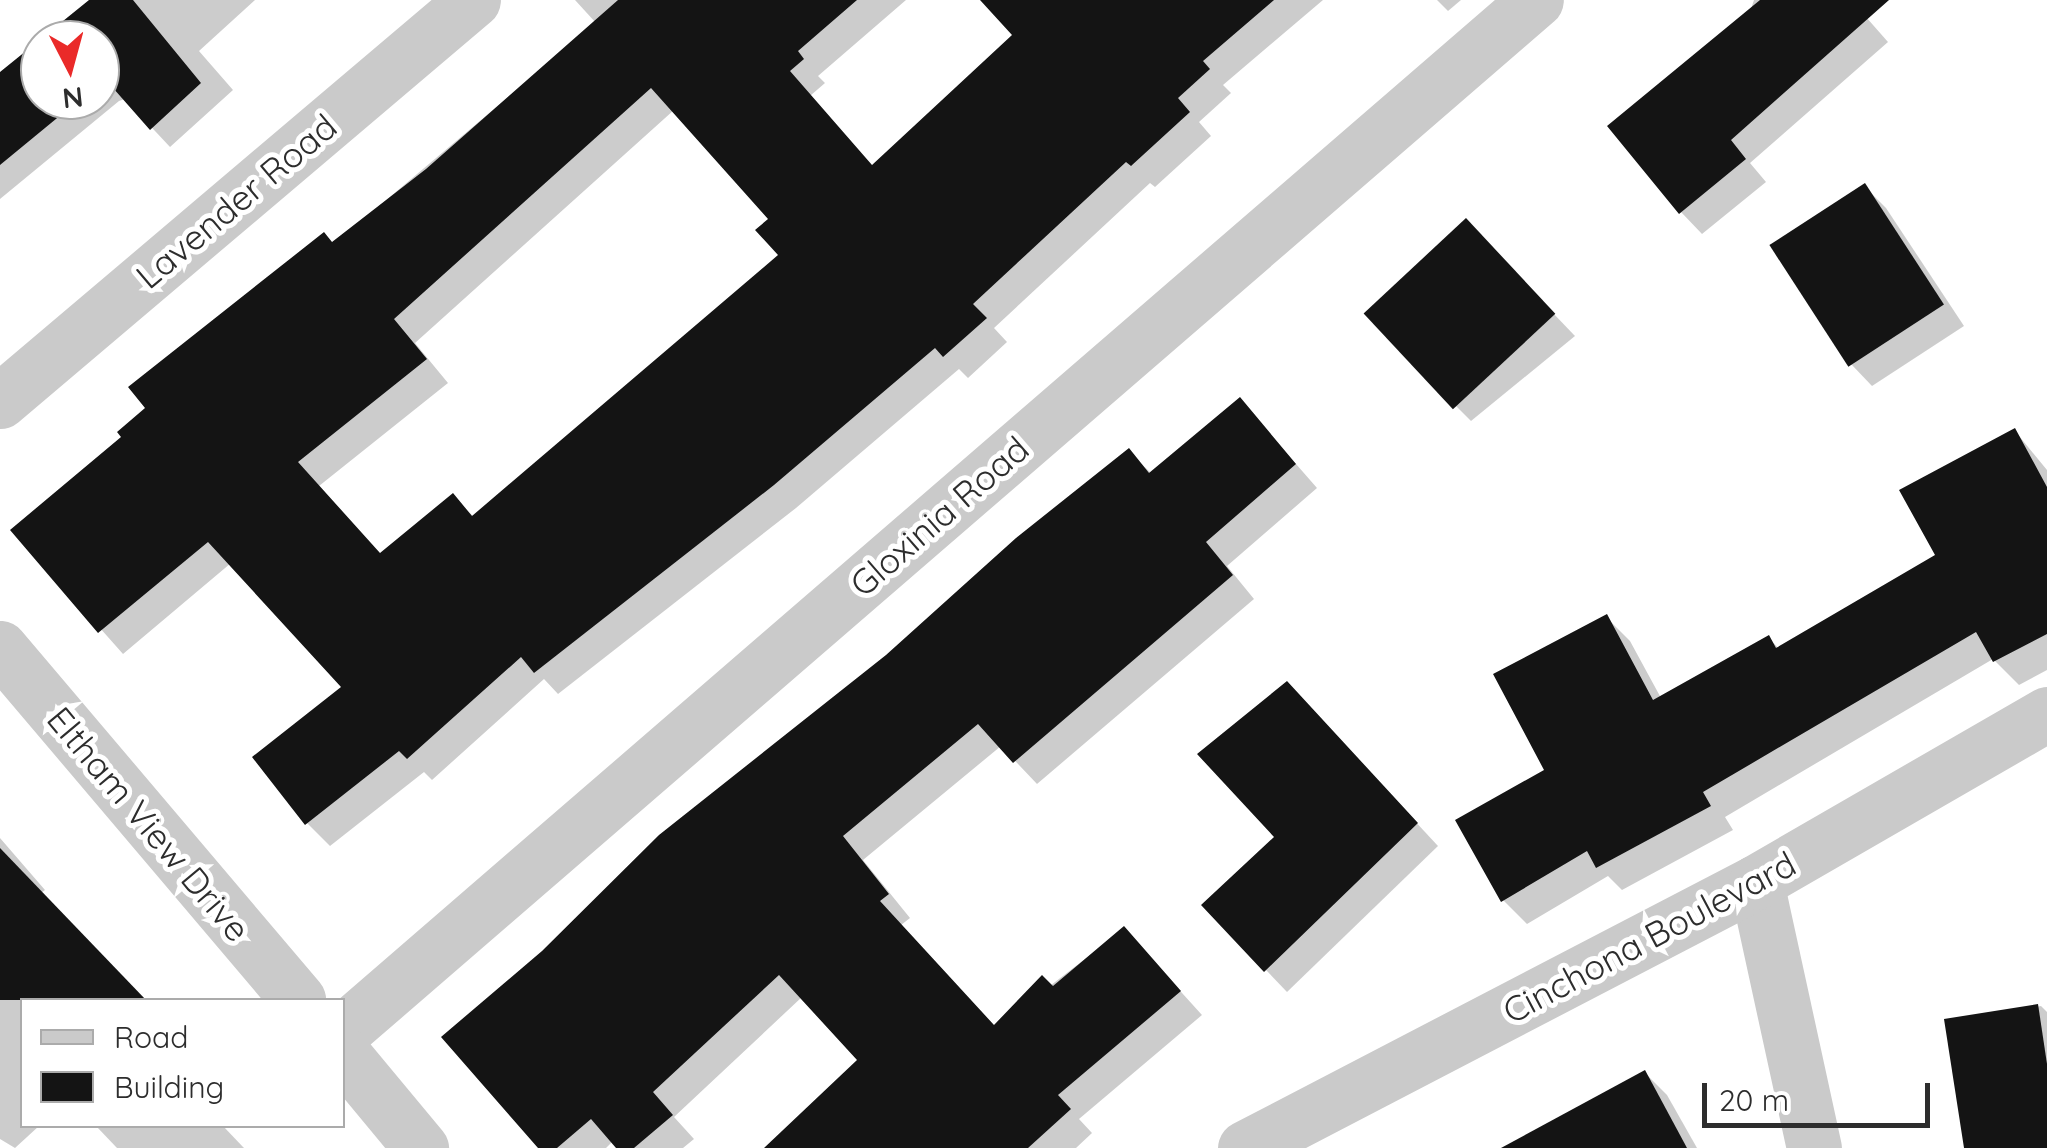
<!DOCTYPE html>
<html>
<head>
<meta charset="utf-8">
<style>
  body { margin:0 }
  #map { position:relative; width:2047px; height:1148px; overflow:hidden; background:#fff; font-family:Quicksand,sans-serif }
  div>[style] { position:absolute }
  [style*='--x'] { left:calc(var(--x)*1px); top:calc(var(--y)*1px); width:calc(var(--w)*1px); rotate:calc(var(--a)*1deg) }
  .shadow>* { inset:0; background:#0003 }
  .building>* { inset:0; background:#141414; transform-origin:0 0 }
  .minor>* { height:55px; margin:-27.5px; padding:0 27.5px; transform-origin:27.5px; border-radius:27.5px; background:#cacaca }
  span { translate:-50% -50%; white-space:nowrap; text-align:center; line-height:1.15; -webkit-text-stroke:10px #fff; paint-order:stroke }
  .street-label { font-size:35px; color:#2d2d2d }
  .legend { position:absolute; left:20px; top:998px; width:325px; height:130px; box-sizing:border-box; background:#fff; border:2px solid #ababab; margin:0; padding:12px 18px; list-style:none; font-size:30px; color:#2d2d2d }
  .legend li { display:flex; align-items:center; gap:20px; height:50px }
  .legend b { width:50px; border:2px solid #ababab }
  .north { position:absolute; left:20px; top:20px; width:100px; height:100px; box-sizing:border-box; background:#fff; border:2px solid #ababab; border-radius:50%; rotate:174deg; font-size:28px; font-weight:700; line-height:40px; text-align:center; color:#2d2d2d }
  .north::after { content:''; display:block; margin:auto; width:35px; height:45px; background:#ea2a29; clip-path:polygon(50% 0,100% 100%,50% 72%,0 100%) }
  .scale { position:absolute; left:1702px; top:1083px; width:228px; height:45px; box-sizing:border-box; border:5px solid #2d2d2d; border-top:0; padding-left:12px; font-size:30px; line-height:35px; white-space:nowrap; color:#2d2d2d; -webkit-text-stroke:8px #fff; paint-order:stroke }
</style>
</head>
<body>
<div id="map">
  <div class="shadow">
    <i style="clip-path:polygon(93px 0,255px 0,199px 51px,233px 90px,170px 147px,125px 99px,119px 101px,0 199px,0 75px,40px 43px,40px 100px,100px 100px,100px 40px,44px 40px)"></i>
    <i style="clip-path:polygon(evenodd,575px 0,906px 0,818px 76px,825px 83px,810px 96px,873px 167px,1016px 35px,985px 0,1323px 0,1223px 85px,1231px 93px,1199px 122px,1211px 136px,1155px 187px,1150px 183px,994px 328px,1007px 342px,968px 378px,959px 369px,796px 508px,558px 694px,544px 679px,432px 780px,424px 772px,330px 846px,307px 823px,345px 687px,231px 563px,123px 654px,13px 530px,125px 438px,333px 245px,596px 23px,575px 0,674px 110px,772px 219px,782px 255px,474px 517px,453px 497px,381px 556px,319px 486px,448px 383px,415px 343px,674px 110px)"></i>
    <i style="clip-path:polygon(1437px 0,1461px 0,1448px 11px)"></i>
    <i style="clip-path:polygon(1754px 0,1851px 0,1888px 42px,1750px 163px,1766px 182px,1702px 234px,1681px 212px)"></i>
    <i style="clip-path:polygon(1864px 186px,1886px 208px,1964px 326px,1872px 386px,1851px 364px)"></i>
    <i style="clip-path:polygon(1487px 244px,1575px 336px,1471px 421px,1449px 399px)"></i>
    <i style="clip-path:polygon(1240px 400px,1317px 488px,1227px 566px,1254px 599px,1037px 784px,1001px 746px,863px 860px,910px 918px,901px 925px,995px 1028px,1124px 929px,1202px 1015px,1079px 1119px,1092px 1133px,1076px 1148px,777px 1148px,861px 1060px,802px 997px,674px 1117px,694px 1139px,683px 1148px,619px 1148px,613px 1141px,606px 1148px,541px 1148px,888px 656px,1128px 451px,1152px 474px)"></i>
    <i style="clip-path:polygon(2015px 431px,2047px 470px,2047px 670px,2019px 685px,1993px 659px,1725px 817px,1733px 830px,1622px 890px,1608px 876px,1527px 924px,1503px 900px,1606px 617px,1630px 641px,1661px 698px,1769px 638px,1779px 649px,1938px 556px)"></i>
    <i style="clip-path:polygon(1308px 706px,1438px 846px,1287px 992px,1266px 970px,1277px 837px)"></i>
    <i style="clip-path:polygon(0 838px,45px 890px,41px 893px,143px 1000px,22px 1000px,22px 1126px,39px 1126px,15px 1148px,0 1139px)"></i>
    <i style="clip-path:polygon(2041px 1006px,2047px 1012px,2047px 1148px,1972px 1148px,1947px 1021px)"></i>
    <i style="clip-path:polygon(1645px 1073px,1667px 1095px,1697px 1148px,1585px 1148px)"></i>
    <i style="clip-path:polygon(96px 1126px,223px 1126px,244px 1148px,117px 1148px)"></i>
  </div>
  <div class="building">
    <i style="clip-path:polygon(89px 0,133px 0,201px 83px,150px 130px,106px 80px,100px 83px,100px 40px,40px 40px,40px 100px,79px 100px,0 165px,0 72px)"></i>
    <i style="clip-path:polygon(evenodd,618px 0,857px 0,798px 51px,804px 59px,790px 71px,872px 165px,1012px 35px,980px 0,1274px 0,1203px 61px,1210px 69px,1178px 98px,1190px 112px,1131px 166px,1126px 162px,973px 304px,987px 318px,943px 357px,935px 348px,774px 485px,534px 673px,521px 657px,407px 759px,399px 751px,305px 825px,252px 757px,341px 687px,208px 542px,98px 633px,10px 530px,121px 437px,117px 432px,145px 408px,128px 387px,324px 232px,332px 242px,426px 169px,618px 0,651px 88px,768px 219px,755px 230px,778px 255px,472px 516px,453px 493px,380px 553px,298px 462px,427px 359px,394px 319px,651px 88px)"></i>
    <i style="clip-path:polygon(1760px 0,1889px 0,1731px 140px,1746px 159px,1679px 214px,1607px 126px)"></i>
    <i style="left:1865px;top:183px;width:145px;height:114px;rotate:57deg"></i>
    <i style="left:1466px;top:218px;width:131px;height:140px;rotate:47deg"></i>
    <i style="clip-path:polygon(1240px 397px,1296px 464px,1206px 542px,1233px 575px,1013px 763px,978px 724px,843px 836px,889px 894px,880px 901px,994px 1025px,1042px 975px,1053px 986px,1124px 926px,1181px 991px,1058px 1095px,1071px 1109px,1028px 1148px,764px 1148px,857px 1060px,779px 975px,653px 1092px,673px 1115px,634px 1148px,616px 1148px,591px 1119px,557px 1148px,538px 1148px,441px 1037px,542px 951px,659px 835px,886px 655px,1016px 538px,1129px 448px,1149px 473px)"></i>
    <i style="clip-path:polygon(2015px 428px,2047px 487px,2047px 634px,1993px 662px,1976px 632px,1703px 792px,1711px 806px,1596px 868px,1587px 851px,1501px 902px,1455px 820px,1544px 770px,1493px 674px,1607px 614px,1653px 700px,1769px 635px,1776px 648px,1935px 555px,1899px 490px)"></i>
    <i style="clip-path:polygon(1287px 681px,1418px 823px,1264px 972px,1201px 905px,1274px 837px,1197px 754px)"></i>
    <i style="clip-path:polygon(0 848px,146px 1000px,0 1000px)"></i>
    <i style="clip-path:polygon(2038px 1004px,2047px 1064px,2047px 1148px,1964px 1148px,1944px 1019px)"></i>
    <i style="clip-path:polygon(1645px 1070px,1687px 1148px,1501px 1148px)"></i>
  </div>
  <div class="minor">
    <i style="--x:0;--y:401;--w:620;--a:-40.29"></i>
    <i style="--x:0;--y:648;--w:461;--a:49.7"></i>
    <i style="--x:1756;--y:882;--w:272;--a:77.7"></i>
    <i style="--x:342;--y:1032;--w:1578;--a:-40.84"></i>
    <i style="--x:342;--y:1053;--w:124;--a:50.3"></i>
    <i style="--x:1245;--y:1148;--w:576;--a:-27.5"></i>
    <i style="--x:1756;--y:882;--w:336;--a:-30"></i>
  </div>
  <div class="street-label">
    <span style="left:236px;top:201px;rotate:-40deg">Lavender Road</span>
    <span style="left:939px;top:516px;rotate:-41deg">Gloxinia Road</span>
    <span style="left:149px;top:824px;rotate:50deg">Eltham View Drive</span>
    <span style="left:1649px;top:937px;rotate:-28deg">Cinchona Boulevard</span>
  </div>
  <ul class="legend">
  <li><b style="height:12px;background:#cacaca"></b>Road</li>
  <li><b style="height:28px;background:#141414"></b>Building</li>
  </ul>
  <div class="north">N</div>
  <div class="scale">20 m</div>
</div>
</body>
</html>
